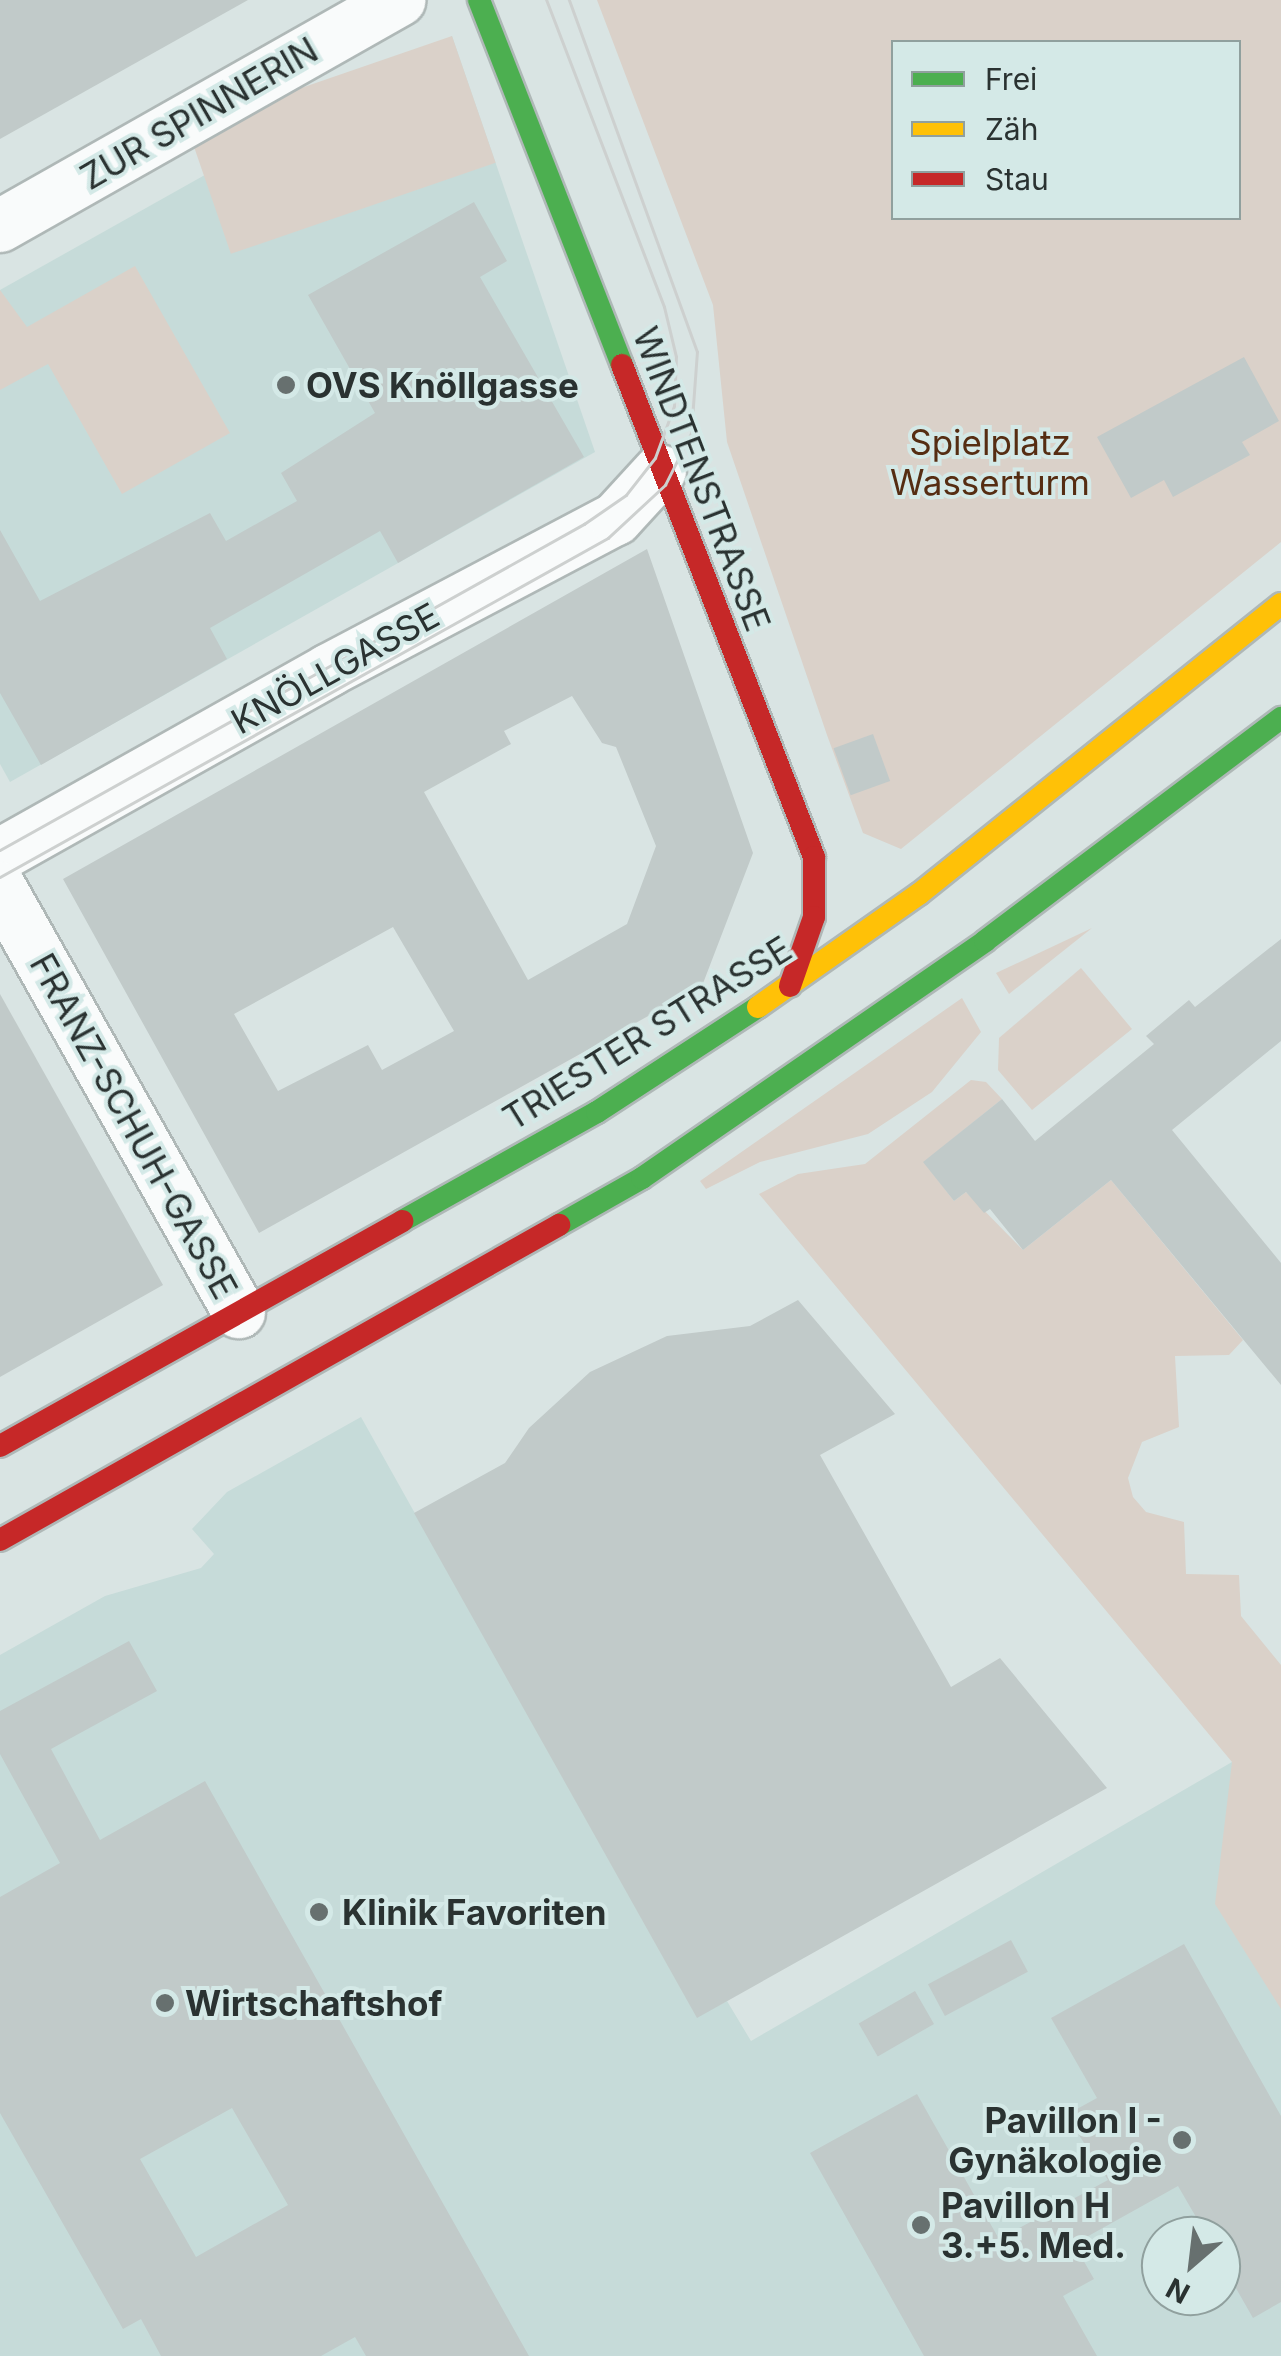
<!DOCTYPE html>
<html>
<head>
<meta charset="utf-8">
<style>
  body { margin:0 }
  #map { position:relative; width:1281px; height:2356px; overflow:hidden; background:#d9e4e3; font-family:Inter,sans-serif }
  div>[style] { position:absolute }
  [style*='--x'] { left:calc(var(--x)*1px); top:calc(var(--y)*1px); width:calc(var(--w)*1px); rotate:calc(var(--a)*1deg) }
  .built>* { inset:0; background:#c6dbd9 }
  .green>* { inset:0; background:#dad1c9; transform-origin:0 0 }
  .building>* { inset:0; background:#c1cac9; transform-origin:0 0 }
  .roads { filter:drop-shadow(2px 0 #afb8b7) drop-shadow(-2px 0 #afb8b7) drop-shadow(0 2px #afb8b7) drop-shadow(0 -2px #afb8b7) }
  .street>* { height:52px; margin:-26px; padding:0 26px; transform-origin:26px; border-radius:26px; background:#f9fbfb }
  .fast>* { height:22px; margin:-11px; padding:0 11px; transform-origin:11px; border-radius:11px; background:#4caf50 }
  .slow>* { height:22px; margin:-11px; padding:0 11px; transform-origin:11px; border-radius:11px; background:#ffc107 }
  .jam>* { height:22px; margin:-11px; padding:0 11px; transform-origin:11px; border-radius:11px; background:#c62828 }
  .tram>* { height:2.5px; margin:-1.25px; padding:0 1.25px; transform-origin:1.25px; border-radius:1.25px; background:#cdd0cf }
  .dots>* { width:28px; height:28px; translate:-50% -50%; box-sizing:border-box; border:5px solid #d4e9e7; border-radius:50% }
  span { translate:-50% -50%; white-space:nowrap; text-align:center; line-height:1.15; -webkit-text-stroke:8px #d4e9e7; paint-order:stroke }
  .street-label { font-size:35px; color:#2a3231 }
  .poi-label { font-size:35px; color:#2a3231; font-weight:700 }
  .left { translate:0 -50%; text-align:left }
  .right { translate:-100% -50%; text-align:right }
  .park-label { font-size:35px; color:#552d12 }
  .legend { position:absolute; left:891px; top:40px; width:350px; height:180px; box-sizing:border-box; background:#d4e9e7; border:2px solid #90a09e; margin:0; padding:12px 18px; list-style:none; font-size:30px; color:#2a3231 }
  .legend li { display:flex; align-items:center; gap:20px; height:50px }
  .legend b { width:50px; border:2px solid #90a09e }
  .north { position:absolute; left:1141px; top:2216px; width:100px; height:100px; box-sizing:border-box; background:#d4e9e7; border:2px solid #90a09e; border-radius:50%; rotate:208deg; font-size:28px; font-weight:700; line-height:40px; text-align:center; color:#2a3231 }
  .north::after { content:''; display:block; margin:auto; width:35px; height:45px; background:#67706f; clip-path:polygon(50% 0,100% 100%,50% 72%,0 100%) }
</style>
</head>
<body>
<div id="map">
  <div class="built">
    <i style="clip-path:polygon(452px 36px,595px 452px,10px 782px,0 764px,0 290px)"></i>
    <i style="clip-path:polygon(evenodd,361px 1417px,697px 2017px,727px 2001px,751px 2041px,1232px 1762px,1281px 1822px,1281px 2356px,0 2356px,0 1655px,105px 1596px,201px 1568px,214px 1554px,192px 1529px,227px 1492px,361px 1417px,1161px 2236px,1221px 2236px,1221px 2296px,1161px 2296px,1161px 2236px)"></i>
  </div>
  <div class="green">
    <i style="clip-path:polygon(evenodd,597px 0,1281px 0,1281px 542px,901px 849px,863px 833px,827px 735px,727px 442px,713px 305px,597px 0,894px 42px,1238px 42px,1238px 218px,894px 218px,894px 42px)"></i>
    <i style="left:452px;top:36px;width:134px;height:280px;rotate:71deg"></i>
    <i style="clip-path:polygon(135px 266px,230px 433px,122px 494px,48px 364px,0 390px,0 290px,27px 327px)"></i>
    <i style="clip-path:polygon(1092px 928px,1009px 994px,996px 973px)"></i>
    <i style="clip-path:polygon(1081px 968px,1132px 1029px,1032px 1110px,998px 1070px,999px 1038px)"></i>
    <i style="clip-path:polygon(962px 998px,981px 1032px,932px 1092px,868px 1134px,760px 1162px,706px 1189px,700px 1181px)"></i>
    <i style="clip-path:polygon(971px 1080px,986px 1082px,1002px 1099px,924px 1162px,954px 1201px,966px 1192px,1023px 1250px,1111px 1180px,1243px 1340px,1229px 1355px,1175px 1356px,1179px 1427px,1142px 1442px,1128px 1478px,1133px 1497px,1146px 1512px,1184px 1522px,1186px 1574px,1239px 1575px,1241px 1616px,1281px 1665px,1281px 2009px,1215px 1904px,1232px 1762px,759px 1194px,798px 1174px,865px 1164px)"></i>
  </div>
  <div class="building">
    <i style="clip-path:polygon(0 0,248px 0,0 139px)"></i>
    <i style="clip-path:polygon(474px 202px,507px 261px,480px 277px,584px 457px,398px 563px,380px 531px,210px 628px,227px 659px,41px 765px,0 693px,0 530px,40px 601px,210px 513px,226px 541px,297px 501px,281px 473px,375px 413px,308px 295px)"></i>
    <i style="clip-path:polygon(1244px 357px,1279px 421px,1242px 442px,1250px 455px,1173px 497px,1164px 480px,1131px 498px,1097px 437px)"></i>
    <i style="clip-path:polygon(evenodd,647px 549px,753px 853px,702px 986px,259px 1233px,63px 879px,647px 549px,572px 696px,602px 743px,616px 747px,656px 846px,627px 924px,528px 980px,424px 792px,511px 744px,504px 731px,572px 696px,647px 549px,393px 927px,454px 1031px,382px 1070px,368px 1045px,278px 1091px,234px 1014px,393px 927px)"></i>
    <i style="left:873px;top:734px;width:50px;height:42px;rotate:70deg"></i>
    <i style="clip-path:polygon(1281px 939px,1281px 1041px,1172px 1130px,1281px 1263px,1281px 1385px,1111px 1180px,1023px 1250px,990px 1209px,984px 1213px,966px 1192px,954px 1201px,923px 1162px,1002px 1099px,1035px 1141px,1154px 1044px,1146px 1036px,1189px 1000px,1195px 1007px)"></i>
    <i style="clip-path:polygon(0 994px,163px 1285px,0 1377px)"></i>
    <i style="clip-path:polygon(798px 1300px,895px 1414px,820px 1455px,951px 1687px,1000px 1658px,1107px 1788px,697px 2018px,414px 1513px,505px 1463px,529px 1428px,590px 1372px,667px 1336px,750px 1326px)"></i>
    <i style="clip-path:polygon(evenodd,129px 1641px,157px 1691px,51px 1749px,100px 1840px,205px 1781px,529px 2356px,366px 2356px,355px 2337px,321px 2356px,161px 2356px,141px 2319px,123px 2329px,0 2113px,0 1897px,60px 1863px,0 1754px,0 1711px,129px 1641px,232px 2108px,288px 2205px,196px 2257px,140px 2159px,232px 2108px)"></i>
    <i style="left:1011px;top:1940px;width:36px;height:94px;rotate:62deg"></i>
    <i style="clip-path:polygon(1184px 1944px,1281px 2116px,1281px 2302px,1253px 2318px,1221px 2262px,1221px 2236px,1207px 2236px,1178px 2186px,1074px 2244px,1094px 2279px,1063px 2296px,1097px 2356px,924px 2356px,810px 2153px,917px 2094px,999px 2239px,1108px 2180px,1066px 2115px,1097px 2098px,1051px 2018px)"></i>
    <i style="left:915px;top:1991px;width:38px;height:65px;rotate:60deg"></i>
  </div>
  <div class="roads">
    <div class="street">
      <i style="--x:0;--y:226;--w:459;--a:-29.5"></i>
      <i style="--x:0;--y:855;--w:377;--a:-29.3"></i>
      <i style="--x:329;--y:670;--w:324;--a:-27.8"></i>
      <i style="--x:616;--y:519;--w:65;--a:-47.5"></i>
      <i style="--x:0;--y:888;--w:487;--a:60.6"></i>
    </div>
    <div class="fast">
      <i style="--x:479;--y:0;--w:392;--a:68.6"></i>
      <i style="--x:402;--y:1221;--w:223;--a:-29.2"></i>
      <i style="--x:597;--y:1112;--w:192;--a:-33.1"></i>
      <i style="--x:559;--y:1225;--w:95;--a:-29.5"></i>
      <i style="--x:642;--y:1178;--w:417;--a:-34.6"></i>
      <i style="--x:985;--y:941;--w:371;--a:-37"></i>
    </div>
    <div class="slow">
      <i style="--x:758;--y:1007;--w:197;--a:-35.1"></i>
      <i style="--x:919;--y:894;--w:464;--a:-38.7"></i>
    </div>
    <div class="jam">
      <i style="--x:622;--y:365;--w:528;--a:68.68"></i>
      <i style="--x:814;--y:857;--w:60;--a:90"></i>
      <i style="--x:814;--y:917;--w:73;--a:109.2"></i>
      <i style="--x:0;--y:1446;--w:461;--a:-29.2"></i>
      <i style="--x:0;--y:1540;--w:642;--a:-29.4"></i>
    </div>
  </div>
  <div class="tram">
    <i style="--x:0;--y:850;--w:669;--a:-29.17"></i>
    <i style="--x:584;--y:524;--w:51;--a:-34.6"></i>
    <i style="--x:626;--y:495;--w:47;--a:-51.9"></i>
    <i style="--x:655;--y:458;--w:55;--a:-69.9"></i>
    <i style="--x:674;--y:406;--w:49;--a:-87.7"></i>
    <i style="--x:676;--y:357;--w:51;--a:-103.5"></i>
    <i style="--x:664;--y:307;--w:329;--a:-111"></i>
    <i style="--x:0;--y:877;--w:696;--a:-29.14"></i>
    <i style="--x:608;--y:538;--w:78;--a:-42.9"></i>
    <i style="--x:665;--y:485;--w:58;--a:-63.4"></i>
    <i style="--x:691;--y:433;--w:81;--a:-85.8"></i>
    <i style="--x:697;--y:352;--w:375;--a:-110"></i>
  </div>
  <div class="dots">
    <i style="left:286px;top:385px;background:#67706f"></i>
    <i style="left:319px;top:1912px;background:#67706f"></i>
    <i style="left:165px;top:2003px;background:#67706f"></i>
    <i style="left:1182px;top:2140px;background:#67706f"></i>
    <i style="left:921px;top:2225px;background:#67706f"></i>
  </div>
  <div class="street-label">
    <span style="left:199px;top:113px;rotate:-30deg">ZUR SPINNERIN</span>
    <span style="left:702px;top:479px;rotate:69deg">WINDTENSTRASSE</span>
    <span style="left:335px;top:668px;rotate:-29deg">KNÖLLGASSE</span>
    <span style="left:647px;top:1033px;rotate:-32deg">TRIESTER STRASSE</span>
    <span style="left:134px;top:1126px;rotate:61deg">FRANZ-SCHUH-GASSE</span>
  </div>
  <div class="poi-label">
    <span class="left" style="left:306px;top:385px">OVS Knöllgasse</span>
    <span class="left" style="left:342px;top:1912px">Klinik Favoriten</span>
    <span class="left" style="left:185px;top:2003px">Wirtschaftshof</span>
    <span class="right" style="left:1162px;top:2140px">Pavillon I -<br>Gynäkologie</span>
    <span class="left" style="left:941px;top:2225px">Pavillon H<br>3.+5. Med.</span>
  </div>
  <div class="park-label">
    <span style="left:990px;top:462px">Spielplatz<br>Wasserturm</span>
  </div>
  <ul class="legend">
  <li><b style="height:12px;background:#4caf50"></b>Frei</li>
  <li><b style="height:12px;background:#ffc107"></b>Zäh</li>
  <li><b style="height:12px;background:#c62828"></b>Stau</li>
  </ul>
  <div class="north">N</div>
</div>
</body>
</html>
